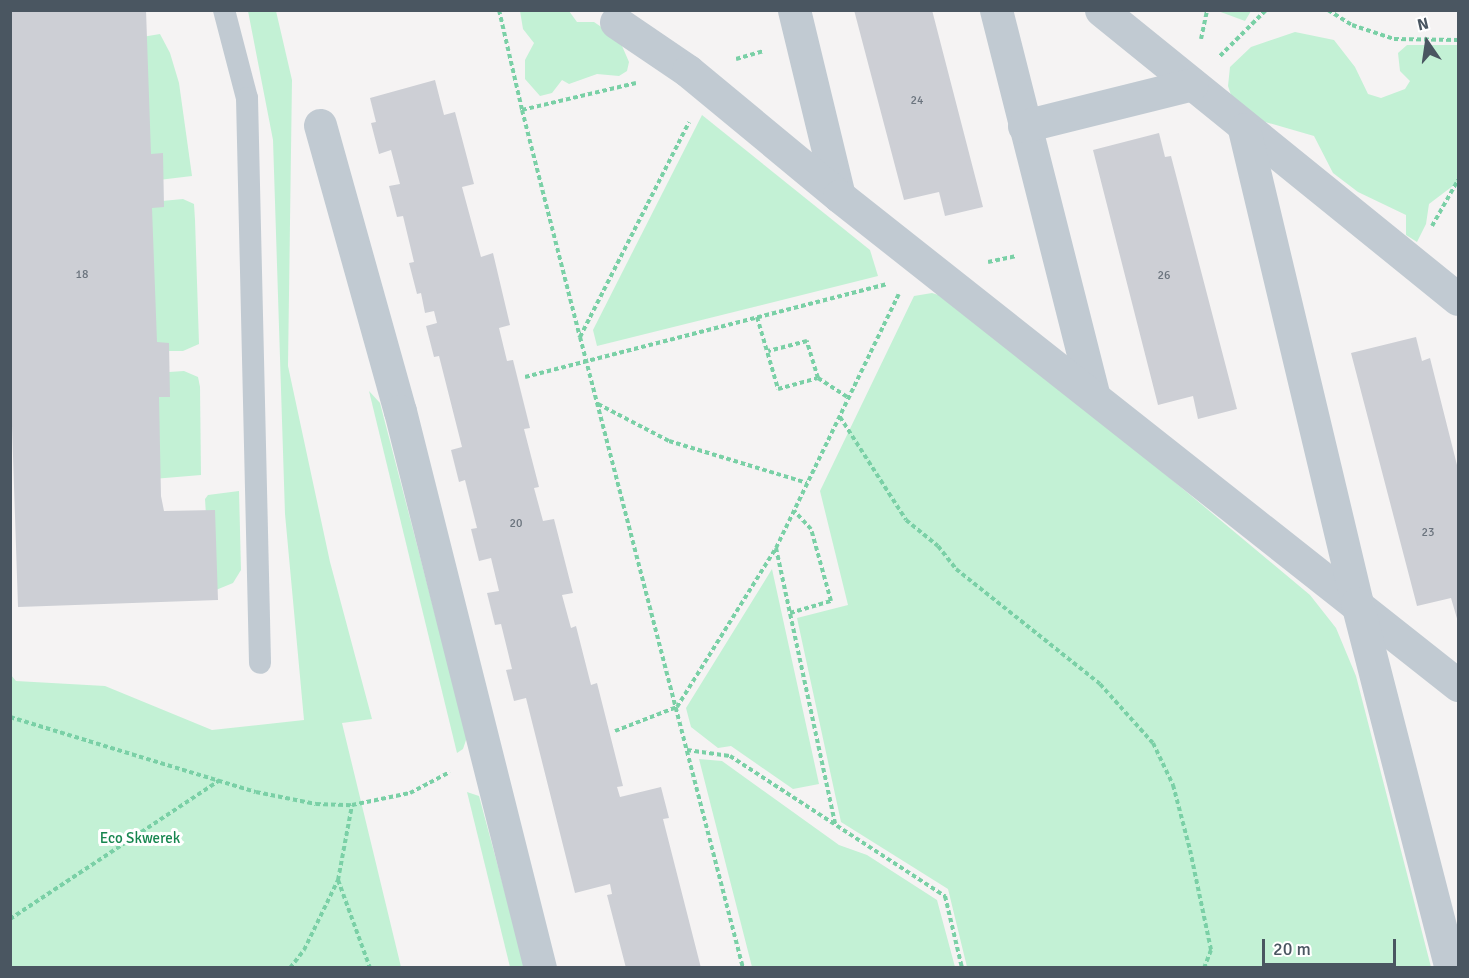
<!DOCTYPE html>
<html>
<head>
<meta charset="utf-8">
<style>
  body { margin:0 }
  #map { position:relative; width:1469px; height:978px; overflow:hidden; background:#f5f3f3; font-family:Signika,sans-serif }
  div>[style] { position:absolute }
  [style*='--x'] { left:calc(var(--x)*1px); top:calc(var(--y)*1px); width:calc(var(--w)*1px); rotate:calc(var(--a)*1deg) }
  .green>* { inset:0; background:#c3f1d5 }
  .building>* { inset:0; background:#cdcfd5 }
  .path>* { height:4px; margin-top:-2px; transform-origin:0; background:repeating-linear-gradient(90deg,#7ad0a6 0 4.5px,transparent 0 7.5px) }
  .lane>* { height:22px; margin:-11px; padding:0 11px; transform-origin:11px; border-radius:11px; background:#c1cad2 }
  .street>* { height:33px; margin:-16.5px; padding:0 16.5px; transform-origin:16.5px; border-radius:16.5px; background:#c1cad2 }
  span { translate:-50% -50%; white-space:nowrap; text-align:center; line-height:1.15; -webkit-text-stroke:6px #fff; paint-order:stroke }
  .number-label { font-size:12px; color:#6b747e }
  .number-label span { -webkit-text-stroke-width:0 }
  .park-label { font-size:15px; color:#17864f }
  .frame { position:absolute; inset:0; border:12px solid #4a5661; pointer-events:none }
  .north { position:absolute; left:1397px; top:12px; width:60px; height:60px; -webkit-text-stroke:4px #fff; paint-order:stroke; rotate:347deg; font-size:16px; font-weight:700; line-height:24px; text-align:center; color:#4a5661 }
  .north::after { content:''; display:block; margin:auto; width:21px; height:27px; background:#4a5661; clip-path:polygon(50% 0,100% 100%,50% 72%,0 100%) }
  .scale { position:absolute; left:1262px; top:939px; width:134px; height:27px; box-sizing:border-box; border:3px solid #4a5661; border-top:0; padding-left:8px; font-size:18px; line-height:21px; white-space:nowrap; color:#4a5661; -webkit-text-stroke:4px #fff; paint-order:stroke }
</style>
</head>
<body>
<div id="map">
  <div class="green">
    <i style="clip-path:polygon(248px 11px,276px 11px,292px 80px,288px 366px,330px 562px,372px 719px,342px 723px,401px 967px,11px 967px,11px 675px,16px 681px,105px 686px,212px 730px,304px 720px,285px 514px,273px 140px)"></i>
    <i style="clip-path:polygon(520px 11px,569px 11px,577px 22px,594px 22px,619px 39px,629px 62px,627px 71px,619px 76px,597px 74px,569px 84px,562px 80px,552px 93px,540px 96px,525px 79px,525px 60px,534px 43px,523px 29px)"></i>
    <i style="clip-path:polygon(1218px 11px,1251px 11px,1245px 21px)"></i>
    <i style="clip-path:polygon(1295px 32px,1334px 40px,1355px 67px,1368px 94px,1381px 98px,1405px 89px,1410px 81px,1400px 71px,1398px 53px,1407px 45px,1458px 45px,1458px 182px,1429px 204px,1426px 224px,1417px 242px,1406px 235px,1406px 215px,1358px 192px,1333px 173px,1314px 136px,1255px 119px,1233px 101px,1228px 86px,1230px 67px,1251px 47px)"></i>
    <i style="clip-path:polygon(160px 34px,170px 53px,179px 83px,192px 176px,142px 182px,136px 38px)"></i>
    <i style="clip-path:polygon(702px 115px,870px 250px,878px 276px,597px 346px,593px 330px)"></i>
    <i style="clip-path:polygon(183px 199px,194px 204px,195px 220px,199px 344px,183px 351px,154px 351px,141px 203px)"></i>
    <i style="clip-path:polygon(932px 293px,958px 301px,1310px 595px,1336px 628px,1356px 676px,1431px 967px,967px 967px,948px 889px,841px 822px,797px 618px,848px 605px,820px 491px,914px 296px)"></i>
    <i style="clip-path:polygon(184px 371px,198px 377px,200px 387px,201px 475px,141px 480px,140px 374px)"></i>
    <i style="clip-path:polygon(369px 391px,380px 403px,467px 737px,463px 749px,457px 753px)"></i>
    <i style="clip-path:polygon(239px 491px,241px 570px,233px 583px,211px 592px,205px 499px,208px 495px)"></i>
    <i style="clip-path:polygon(772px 569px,819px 784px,793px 789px,731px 746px,718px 748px,691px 727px,686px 708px)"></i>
    <i style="clip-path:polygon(699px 759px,722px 761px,839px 845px,867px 855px,937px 900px,955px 967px,752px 967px)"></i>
    <i style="clip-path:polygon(467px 792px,479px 796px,525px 967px,510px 967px)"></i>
  </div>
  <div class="building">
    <i style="clip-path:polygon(10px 10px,146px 10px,151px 154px,163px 153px,164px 207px,152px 208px,157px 342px,169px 343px,170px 397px,159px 397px,161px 496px,164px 511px,215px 510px,218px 600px,18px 607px,10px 365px)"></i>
    <i style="clip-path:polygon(854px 10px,932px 10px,983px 207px,945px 216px,939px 192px,904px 200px)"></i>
    <i style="clip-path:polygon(435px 80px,444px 115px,455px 112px,474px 184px,462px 187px,481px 257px,493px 253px,510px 325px,499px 328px,507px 361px,513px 360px,530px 428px,524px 429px,539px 487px,534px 488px,543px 521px,554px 519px,573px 593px,562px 595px,571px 628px,576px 626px,591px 685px,597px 683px,623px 786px,617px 787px,620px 797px,661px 787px,669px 818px,663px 819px,701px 968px,626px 968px,607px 895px,612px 894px,610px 884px,575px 893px,526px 698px,514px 701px,506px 670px,512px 669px,501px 624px,495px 625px,487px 593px,499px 591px,491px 558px,479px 561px,471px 529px,477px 528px,465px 480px,459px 482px,451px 450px,462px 447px,439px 356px,434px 357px,426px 326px,437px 323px,434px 311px,425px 313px,421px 293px,417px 294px,409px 263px,414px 262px,403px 216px,397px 217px,389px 186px,400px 184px,391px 150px,379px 154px,371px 123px,376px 122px,370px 98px)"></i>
    <i style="clip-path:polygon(1159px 133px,1165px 157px,1171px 156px,1237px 409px,1198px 419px,1193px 396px,1158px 405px,1093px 150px)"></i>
    <i style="clip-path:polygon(1416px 337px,1422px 361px,1430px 358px,1458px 469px,1458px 622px,1451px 598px,1417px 606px,1351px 353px)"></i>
  </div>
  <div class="path">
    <i style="--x:499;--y:10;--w:103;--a:77"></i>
    <i style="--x:1328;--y:10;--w:28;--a:32"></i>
    <i style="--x:1352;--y:25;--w:44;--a:18.4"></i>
    <i style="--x:1394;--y:39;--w:64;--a:0.9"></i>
    <i style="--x:1201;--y:39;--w:30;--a:-78"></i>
    <i style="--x:1220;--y:56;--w:65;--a:-45"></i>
    <i style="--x:736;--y:59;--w:29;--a:-16"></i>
    <i style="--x:636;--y:83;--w:117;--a:166.7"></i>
    <i style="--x:522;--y:110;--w:234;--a:75.7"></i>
    <i style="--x:580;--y:337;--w:241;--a:-63.1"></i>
    <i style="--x:1432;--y:226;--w:53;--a:-60.5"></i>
    <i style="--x:988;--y:262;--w:29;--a:-12"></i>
    <i style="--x:757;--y:317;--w:75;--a:73.7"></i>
    <i style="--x:778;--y:389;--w:41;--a:-15.4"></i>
    <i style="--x:818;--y:378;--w:39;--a:-107"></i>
    <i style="--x:807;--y:341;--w:40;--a:165.6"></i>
    <i style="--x:580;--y:337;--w:652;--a:75.52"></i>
    <i style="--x:525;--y:377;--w:374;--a:-14.4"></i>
    <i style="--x:818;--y:378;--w:37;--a:33"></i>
    <i style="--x:598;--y:404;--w:80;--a:27.5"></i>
    <i style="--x:669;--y:441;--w:144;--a:16.9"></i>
    <i style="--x:840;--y:417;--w:122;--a:57.3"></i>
    <i style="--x:906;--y:520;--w:41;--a:39.1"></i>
    <i style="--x:938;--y:546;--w:29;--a:52"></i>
    <i style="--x:956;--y:569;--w:184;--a:38.6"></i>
    <i style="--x:1100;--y:684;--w:79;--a:48.1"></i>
    <i style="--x:1153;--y:743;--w:47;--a:64.5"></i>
    <i style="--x:1173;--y:785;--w:67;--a:75.3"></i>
    <i style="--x:1190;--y:850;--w:102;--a:78.1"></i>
    <i style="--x:1211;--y:950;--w:19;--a:111"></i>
    <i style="--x:776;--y:548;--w:285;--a:77.9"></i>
    <i style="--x:790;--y:613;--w:43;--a:-16.3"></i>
    <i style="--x:831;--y:601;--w:75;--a:-105.5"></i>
    <i style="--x:811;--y:529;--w:25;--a:-133"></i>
    <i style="--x:10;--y:717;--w:257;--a:17"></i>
    <i style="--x:256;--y:792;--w:61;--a:11.3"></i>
    <i style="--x:316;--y:804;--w:36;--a:2"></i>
    <i style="--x:352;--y:805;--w:59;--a:-11.7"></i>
    <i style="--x:410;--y:793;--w:45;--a:-27.7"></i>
    <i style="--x:615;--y:731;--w:66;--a:-21.2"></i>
    <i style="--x:677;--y:707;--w:187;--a:-58.1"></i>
    <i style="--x:776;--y:548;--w:282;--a:-64.2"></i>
    <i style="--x:687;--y:750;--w:43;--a:7.9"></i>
    <i style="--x:730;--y:756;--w:257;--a:33.1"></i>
    <i style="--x:945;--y:896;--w:74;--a:76.7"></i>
    <i style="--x:338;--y:880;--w:94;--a:70"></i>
    <i style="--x:10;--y:919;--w:252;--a:-33.5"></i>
    <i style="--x:290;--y:968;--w:23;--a:-52"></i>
    <i style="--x:304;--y:950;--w:78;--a:-64.1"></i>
    <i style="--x:338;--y:880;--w:76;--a:-79.4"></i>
  </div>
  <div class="lane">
    <i style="--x:224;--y:10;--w:91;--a:75.4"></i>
    <i style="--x:247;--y:98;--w:565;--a:88.68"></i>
  </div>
  <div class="street">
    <i style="--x:794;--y:10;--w:191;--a:76.4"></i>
    <i style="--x:996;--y:10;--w:398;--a:75.8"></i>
    <i style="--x:1101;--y:10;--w:459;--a:39"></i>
    <i style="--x:616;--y:22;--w:87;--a:34.2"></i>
    <i style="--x:688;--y:71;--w:196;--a:39.6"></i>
    <i style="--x:839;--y:196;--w:789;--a:38.31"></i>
    <i style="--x:320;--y:125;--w:297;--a:74.4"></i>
    <i style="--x:400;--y:411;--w:574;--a:75.89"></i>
    <i style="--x:1024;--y:126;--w:173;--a:-14"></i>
    <i style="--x:1244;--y:129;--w:487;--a:76.6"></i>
    <i style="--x:1357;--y:603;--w:377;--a:75.6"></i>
  </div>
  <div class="number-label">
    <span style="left:917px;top:101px">24</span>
    <span style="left:82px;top:275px">18</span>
    <span style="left:1164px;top:276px">26</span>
    <span style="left:516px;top:524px">20</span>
    <span style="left:1428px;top:533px">23</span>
  </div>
  <div class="park-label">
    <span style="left:140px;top:839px">Eco Skwerek</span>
  </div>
  <div class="frame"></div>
  <div class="north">N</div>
  <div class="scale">20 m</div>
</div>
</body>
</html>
